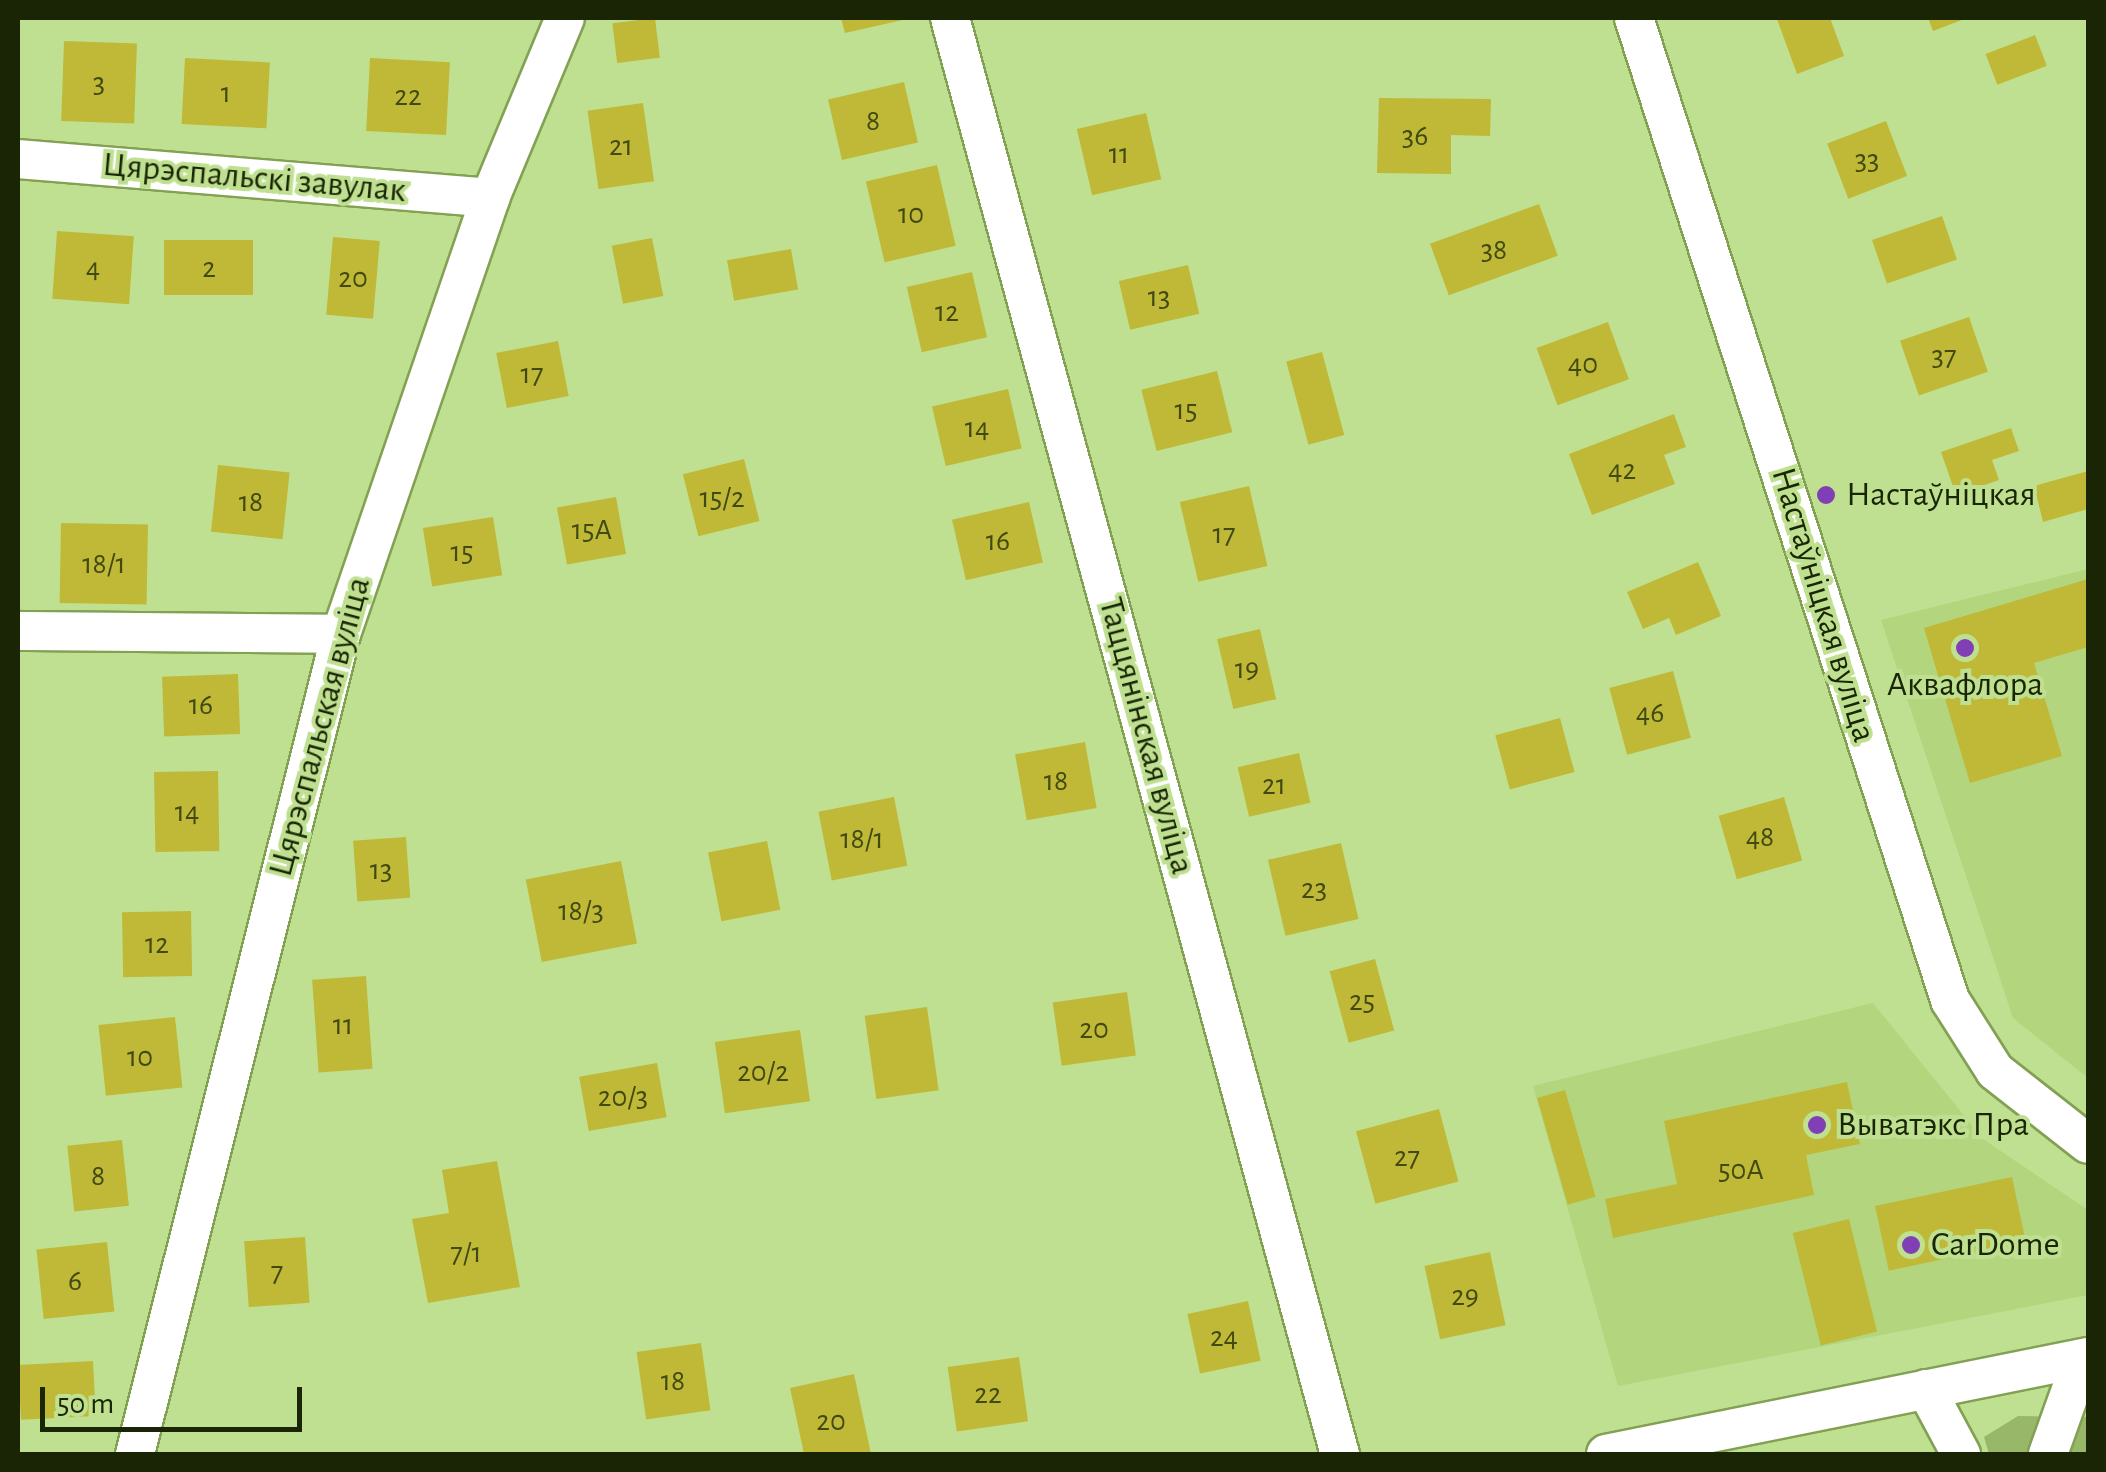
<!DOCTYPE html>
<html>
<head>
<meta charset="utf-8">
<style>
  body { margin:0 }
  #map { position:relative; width:2106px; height:1472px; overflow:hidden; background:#bfe090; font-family:"Alegreya Sans",sans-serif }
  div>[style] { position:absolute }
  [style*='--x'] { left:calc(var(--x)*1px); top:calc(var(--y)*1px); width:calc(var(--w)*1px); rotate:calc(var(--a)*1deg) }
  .built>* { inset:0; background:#b2d57e }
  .green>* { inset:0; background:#98b769 }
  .building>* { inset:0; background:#bfb937; transform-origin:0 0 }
  .roads { filter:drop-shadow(2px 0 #82a153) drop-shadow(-2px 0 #82a153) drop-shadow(0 2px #82a153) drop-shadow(0 -2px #82a153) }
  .minor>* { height:38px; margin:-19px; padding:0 19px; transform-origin:19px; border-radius:19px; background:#fff }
  .dots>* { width:28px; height:28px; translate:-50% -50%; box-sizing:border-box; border:5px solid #bfe090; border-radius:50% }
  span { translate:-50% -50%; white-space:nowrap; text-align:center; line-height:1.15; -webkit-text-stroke:8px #bfe090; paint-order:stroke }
  .number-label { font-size:30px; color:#424a12 }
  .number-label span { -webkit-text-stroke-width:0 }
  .street-label { font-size:35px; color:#192505 }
  .poi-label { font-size:35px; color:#192505 }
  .left { translate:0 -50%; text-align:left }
  .frame { position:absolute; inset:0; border:20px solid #192505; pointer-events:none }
  .scale { position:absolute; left:40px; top:1387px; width:262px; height:45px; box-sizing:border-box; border:5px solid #192505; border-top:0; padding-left:12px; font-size:30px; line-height:35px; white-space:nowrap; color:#192505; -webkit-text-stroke:8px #bfe090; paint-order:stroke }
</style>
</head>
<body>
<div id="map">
  <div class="built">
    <i style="clip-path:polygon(2088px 569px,2088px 1078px,2013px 1018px,1881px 620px)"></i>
    <i style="clip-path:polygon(1873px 1003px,1983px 1139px,2088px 1210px,2088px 1295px,1618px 1386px,1533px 1086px)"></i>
  </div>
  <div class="green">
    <i style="clip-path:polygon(2018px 1416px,2088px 1417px,2088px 1454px,1989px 1454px,1984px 1437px)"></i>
  </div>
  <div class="building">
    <i style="left:655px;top:18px;width:40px;height:43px;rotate:83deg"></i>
    <i style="clip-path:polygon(841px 18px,907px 18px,907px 19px,845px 33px)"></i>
    <i style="clip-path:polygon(1830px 18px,1844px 56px,1797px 74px,1777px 19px)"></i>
    <i style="clip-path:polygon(1928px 18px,1967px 18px,1933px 31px)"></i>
    <i style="left:2035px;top:35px;width:33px;height:53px;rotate:69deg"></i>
    <i style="left:64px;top:41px;width:73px;height:80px;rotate:2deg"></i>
    <i style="left:185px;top:58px;width:85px;height:66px;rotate:3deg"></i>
    <i style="left:370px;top:58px;width:80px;height:73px;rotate:3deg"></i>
    <i style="left:904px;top:82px;width:62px;height:78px;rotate:77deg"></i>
    <i style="clip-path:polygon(1379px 98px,1491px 99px,1490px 136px,1451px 135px,1451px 174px,1377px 173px)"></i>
    <i style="left:643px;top:103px;width:79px;height:56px;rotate:82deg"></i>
    <i style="left:1146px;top:113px;width:68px;height:71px;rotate:77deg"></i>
    <i style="left:1886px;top:121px;width:59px;height:63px;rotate:69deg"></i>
    <i style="left:937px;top:165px;width:83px;height:73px;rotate:77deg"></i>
    <i style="left:1539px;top:204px;width:55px;height:116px;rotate:70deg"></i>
    <i style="left:1942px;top:216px;width:46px;height:74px;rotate:71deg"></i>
    <i style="left:57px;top:231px;width:77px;height:68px;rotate:4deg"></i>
    <i style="left:333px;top:237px;width:47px;height:78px;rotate:5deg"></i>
    <i style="left:652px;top:238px;width:59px;height:41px;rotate:79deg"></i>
    <i style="left:253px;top:240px;width:55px;height:89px;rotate:90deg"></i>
    <i style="left:791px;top:249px;width:41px;height:65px;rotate:80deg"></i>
    <i style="left:1188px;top:265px;width:50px;height:71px;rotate:77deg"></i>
    <i style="left:972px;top:272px;width:67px;height:67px;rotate:77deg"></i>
    <i style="left:1969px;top:317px;width:58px;height:73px;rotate:71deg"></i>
    <i style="left:1608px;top:322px;width:61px;height:76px;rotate:70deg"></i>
    <i style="left:558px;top:341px;width:56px;height:63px;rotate:79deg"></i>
    <i style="left:1322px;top:352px;width:86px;height:37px;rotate:75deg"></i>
    <i style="left:1217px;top:371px;width:63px;height:78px;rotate:76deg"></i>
    <i style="left:1008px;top:389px;width:61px;height:78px;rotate:77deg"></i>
    <i style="clip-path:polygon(1674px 414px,1686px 447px,1664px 455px,1675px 484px,1592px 515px,1569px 454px)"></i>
    <i style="clip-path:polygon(2011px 428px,2019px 451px,1992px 460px,1999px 480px,1956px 495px,1941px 452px)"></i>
    <i style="left:744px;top:459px;width:64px;height:63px;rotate:76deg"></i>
    <i style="left:218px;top:465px;width:72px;height:67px;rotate:6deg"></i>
    <i style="clip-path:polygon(2088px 471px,2088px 509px,2043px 522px,2034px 486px)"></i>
    <i style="left:1249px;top:486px;width:82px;height:71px;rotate:77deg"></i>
    <i style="left:616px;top:497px;width:58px;height:60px;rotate:80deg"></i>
    <i style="left:1029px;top:502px;width:62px;height:79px;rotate:77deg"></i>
    <i style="left:493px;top:517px;width:59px;height:71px;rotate:81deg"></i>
    <i style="left:61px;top:523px;width:87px;height:80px;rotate:1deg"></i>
    <i style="clip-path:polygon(1698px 562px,1721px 616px,1676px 635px,1669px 618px,1643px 629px,1627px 592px)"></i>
    <i style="clip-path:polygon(2088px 579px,2088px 647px,2034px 663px,2062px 756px,1970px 783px,1924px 628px)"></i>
    <i style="left:1260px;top:629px;width:72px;height:44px;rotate:77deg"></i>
    <i style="left:1673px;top:671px;width:69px;height:66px;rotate:75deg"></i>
    <i style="left:238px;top:674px;width:60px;height:76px;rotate:88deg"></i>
    <i style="left:1560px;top:718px;width:56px;height:67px;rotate:75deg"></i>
    <i style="left:1085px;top:742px;width:67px;height:71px;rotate:80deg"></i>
    <i style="left:1299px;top:753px;width:51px;height:63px;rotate:77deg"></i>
    <i style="left:218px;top:771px;width:80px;height:64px;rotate:89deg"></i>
    <i style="left:894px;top:797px;width:70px;height:77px;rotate:79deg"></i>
    <i style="left:1784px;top:797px;width:66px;height:68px;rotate:74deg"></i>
    <i style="left:406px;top:837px;width:61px;height:53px;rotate:86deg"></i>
    <i style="left:767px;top:841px;width:70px;height:60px;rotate:79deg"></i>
    <i style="left:1341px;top:843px;width:78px;height:75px;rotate:77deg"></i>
    <i style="left:621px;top:861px;width:84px;height:97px;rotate:79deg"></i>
    <i style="left:191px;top:911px;width:65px;height:69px;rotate:89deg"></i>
    <i style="left:1375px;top:959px;width:74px;height:47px;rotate:75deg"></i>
    <i style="left:366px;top:976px;width:93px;height:54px;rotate:86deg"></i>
    <i style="left:1127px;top:992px;width:64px;height:75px;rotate:82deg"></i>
    <i style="left:927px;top:1007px;width:84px;height:63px;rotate:82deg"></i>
    <i style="left:175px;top:1017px;width:71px;height:77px;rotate:84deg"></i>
    <i style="left:800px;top:1030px;width:72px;height:86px;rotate:82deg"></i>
    <i style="left:657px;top:1063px;width:55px;height:79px;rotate:80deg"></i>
    <i style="clip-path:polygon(1847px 1082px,1860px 1144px,1806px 1155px,1814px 1195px,1613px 1238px,1605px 1199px,1677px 1184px,1664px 1121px)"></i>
    <i style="left:1565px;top:1090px;width:111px;height:29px;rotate:74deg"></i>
    <i style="left:1439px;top:1109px;width:75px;height:86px;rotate:75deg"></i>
    <i style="left:122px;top:1140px;width:66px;height:55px;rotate:84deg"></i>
    <i style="clip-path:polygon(497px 1161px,520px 1287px,428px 1303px,412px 1219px,449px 1213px,442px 1170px)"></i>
    <i style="left:2012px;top:1177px;width:66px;height:140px;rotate:78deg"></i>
    <i style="left:1849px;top:1219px;width:116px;height:58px;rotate:76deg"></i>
    <i style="left:305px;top:1237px;width:66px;height:61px;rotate:86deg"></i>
    <i style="left:107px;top:1242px;width:70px;height:71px;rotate:84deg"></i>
    <i style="left:1490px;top:1252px;width:75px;height:67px;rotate:78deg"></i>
    <i style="left:1248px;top:1301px;width:61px;height:62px;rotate:78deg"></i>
    <i style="left:701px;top:1343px;width:68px;height:65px;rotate:82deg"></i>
    <i style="left:1019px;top:1357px;width:65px;height:72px;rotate:82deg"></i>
    <i style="left:93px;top:1361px;width:55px;height:75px;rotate:87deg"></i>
    <i style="clip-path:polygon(854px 1374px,871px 1454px,804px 1454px,790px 1388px)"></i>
  </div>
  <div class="roads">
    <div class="minor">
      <i style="--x:950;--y:18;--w:1488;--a:74.81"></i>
      <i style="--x:1634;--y:18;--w:1032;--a:72.16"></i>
      <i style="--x:1950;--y:1000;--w:84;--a:57.6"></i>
      <i style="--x:1995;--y:1071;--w:118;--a:38.1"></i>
      <i style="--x:18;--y:159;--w:474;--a:4.7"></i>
      <i style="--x:18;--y:631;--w:323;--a:0.5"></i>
      <i style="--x:1926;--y:1389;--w:74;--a:61.7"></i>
      <i style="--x:135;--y:1454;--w:845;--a:-75.9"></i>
      <i style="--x:341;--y:634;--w:461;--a:-71.1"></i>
      <i style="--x:490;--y:198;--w:195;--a:-67.4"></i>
      <i style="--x:1606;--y:1454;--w:492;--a:-11.4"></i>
      <i style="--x:2048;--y:1454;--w:101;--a:-70.3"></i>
    </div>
  </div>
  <div class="dots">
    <i style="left:1826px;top:495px;background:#803fb4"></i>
    <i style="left:1965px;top:648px;background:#803fb4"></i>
    <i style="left:1817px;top:1125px;background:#803fb4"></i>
    <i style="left:1911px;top:1245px;background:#803fb4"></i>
  </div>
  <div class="number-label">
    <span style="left:99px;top:83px">3</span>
    <span style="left:226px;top:93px">1</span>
    <span style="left:408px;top:96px">22</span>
    <span style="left:873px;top:121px">8</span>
    <span style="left:1415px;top:136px">36</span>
    <span style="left:621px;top:146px">21</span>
    <span style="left:1119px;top:154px">11</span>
    <span style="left:1867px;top:160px">33</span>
    <span style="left:911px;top:214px">10</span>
    <span style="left:1494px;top:250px">38</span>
    <span style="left:93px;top:268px">4</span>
    <span style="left:209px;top:268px">2</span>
    <span style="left:353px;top:278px">20</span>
    <span style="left:1159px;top:297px">13</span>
    <span style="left:947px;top:312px">12</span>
    <span style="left:1944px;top:356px">37</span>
    <span style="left:1583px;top:364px">40</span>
    <span style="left:532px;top:374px">17</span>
    <span style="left:1186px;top:410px">15</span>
    <span style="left:977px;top:428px">14</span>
    <span style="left:1622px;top:470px">42</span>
    <span style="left:722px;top:498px">15/2</span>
    <span style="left:251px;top:502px">18</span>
    <span style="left:592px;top:530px">15А</span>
    <span style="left:1224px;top:534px">17</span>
    <span style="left:998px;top:541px">16</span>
    <span style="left:462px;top:552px">15</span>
    <span style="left:104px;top:564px">18/1</span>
    <span style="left:1247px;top:669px">19</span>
    <span style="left:201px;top:705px">16</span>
    <span style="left:1650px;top:713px">46</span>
    <span style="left:1056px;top:781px">18</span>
    <span style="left:1274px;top:785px">21</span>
    <span style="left:187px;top:812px">14</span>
    <span style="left:1760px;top:837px">48</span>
    <span style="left:862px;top:839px">18/1</span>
    <span style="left:381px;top:870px">13</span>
    <span style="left:1314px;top:889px">23</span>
    <span style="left:581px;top:911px">18/3</span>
    <span style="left:157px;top:944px">12</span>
    <span style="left:1362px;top:1001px">25</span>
    <span style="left:343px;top:1025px">11</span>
    <span style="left:1094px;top:1029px">20</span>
    <span style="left:140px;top:1057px">10</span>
    <span style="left:763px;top:1072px">20/2</span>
    <span style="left:623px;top:1097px">20/3</span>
    <span style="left:1407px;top:1157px">27</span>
    <span style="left:1741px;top:1170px">50А</span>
    <span style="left:98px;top:1176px">8</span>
    <span style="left:466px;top:1253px">7/1</span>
    <span style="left:277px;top:1272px">7</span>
    <span style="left:75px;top:1281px">6</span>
    <span style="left:1465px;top:1296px">29</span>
    <span style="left:1224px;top:1337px">24</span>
    <span style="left:673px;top:1381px">18</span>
    <span style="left:988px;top:1394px">22</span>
    <span style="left:831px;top:1421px">20</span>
  </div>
  <div class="street-label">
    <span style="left:254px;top:178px;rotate:5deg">Цярэспальскі завулак</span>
    <span style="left:1823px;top:605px;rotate:73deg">Настаўніцкая вуліца</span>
    <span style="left:320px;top:727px;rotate:-75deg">Цярэспальская вуліца</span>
    <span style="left:1146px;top:736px;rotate:75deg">Таццянінская вуліца</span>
  </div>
  <div class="poi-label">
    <span class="left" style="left:1846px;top:495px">Настаўніцкая</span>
    <span style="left:1965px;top:685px">Аквафлора</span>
    <span class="left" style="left:1837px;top:1125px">Выватэкс Пра</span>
    <span class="left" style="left:1931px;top:1245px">CarDome</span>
  </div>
  <div class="frame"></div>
  <div class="scale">50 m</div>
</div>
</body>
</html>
